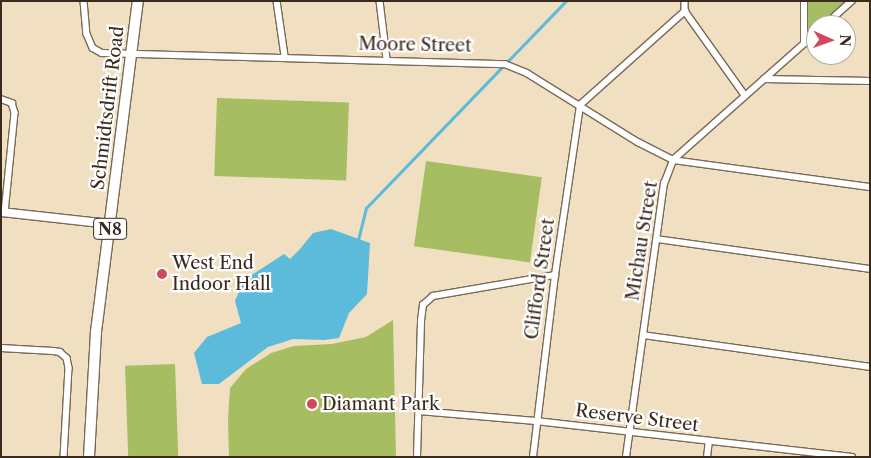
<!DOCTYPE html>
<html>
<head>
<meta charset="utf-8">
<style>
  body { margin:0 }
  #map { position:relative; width:871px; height:458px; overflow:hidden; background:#f0dfc0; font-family:"Libre Caslon Text",serif }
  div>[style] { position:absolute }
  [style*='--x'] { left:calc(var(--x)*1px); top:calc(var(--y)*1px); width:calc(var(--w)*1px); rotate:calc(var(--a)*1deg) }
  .green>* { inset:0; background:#a7bd62; transform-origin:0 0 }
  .water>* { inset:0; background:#5cbada }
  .stream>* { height:2.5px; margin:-1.25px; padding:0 1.25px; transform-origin:1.25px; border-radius:1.25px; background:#5cbada }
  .roads { filter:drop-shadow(1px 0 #7a6957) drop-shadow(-1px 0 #7a6957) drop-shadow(0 1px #7a6957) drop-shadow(0 -1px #7a6957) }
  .street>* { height:5.5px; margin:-2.75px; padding:0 2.75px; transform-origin:2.75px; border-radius:2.75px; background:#fff }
  .secondary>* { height:8px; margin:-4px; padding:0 4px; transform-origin:4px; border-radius:4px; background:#fff }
  .highway>* { height:10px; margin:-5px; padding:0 5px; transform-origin:5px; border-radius:5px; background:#fff }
  .dots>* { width:14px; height:14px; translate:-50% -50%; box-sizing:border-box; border:2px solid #fff; border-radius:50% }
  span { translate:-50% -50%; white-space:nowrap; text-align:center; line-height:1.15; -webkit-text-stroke:4.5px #fff; paint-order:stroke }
  .shield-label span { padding:1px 4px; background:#fff; border:1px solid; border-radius:4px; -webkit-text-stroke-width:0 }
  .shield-label { font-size:16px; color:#3b2a1e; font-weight:700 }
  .street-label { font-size:18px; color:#3b2a1e }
  .poi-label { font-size:18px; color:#3b2a1e }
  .left { translate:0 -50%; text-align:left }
  .frame { position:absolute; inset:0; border:2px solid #3b2a1e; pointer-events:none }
  .north { position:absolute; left:806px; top:15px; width:50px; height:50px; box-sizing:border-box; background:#fff; border:1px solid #b1aaa5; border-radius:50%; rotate:92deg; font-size:14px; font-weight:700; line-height:20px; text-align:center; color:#3b2a1e }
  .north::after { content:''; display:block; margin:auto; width:18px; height:22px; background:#d1495b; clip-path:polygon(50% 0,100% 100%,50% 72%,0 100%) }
</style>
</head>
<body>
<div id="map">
  <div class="green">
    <i style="clip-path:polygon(808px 1px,847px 1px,821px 25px,816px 25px,816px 29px,808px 37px)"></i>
    <i style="left:217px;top:98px;width:132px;height:78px;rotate:2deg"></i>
    <i style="left:426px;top:161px;width:117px;height:86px;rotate:8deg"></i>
    <i style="clip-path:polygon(393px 320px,396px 457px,229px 457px,228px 420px,230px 388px,246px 369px,271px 353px,294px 346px,332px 344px,366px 337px)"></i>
    <i style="left:175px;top:364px;width:92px;height:50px;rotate:88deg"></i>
  </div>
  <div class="water">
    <i style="clip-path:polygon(331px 229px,370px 243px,367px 294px,349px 313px,339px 338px,324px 340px,293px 339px,268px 347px,219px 384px,202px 384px,194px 353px,207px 337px,241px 323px,235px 301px,244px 280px,284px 254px,290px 259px,300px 249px,313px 233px)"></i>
  </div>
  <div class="stream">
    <i style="--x:358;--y:240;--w:33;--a:-76"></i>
    <i style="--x:366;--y:208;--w:288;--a:-46"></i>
  </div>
  <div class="roads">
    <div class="street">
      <i style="--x:84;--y:1;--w:33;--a:85"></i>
      <i style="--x:87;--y:34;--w:15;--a:67"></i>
      <i style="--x:93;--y:48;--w:10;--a:29"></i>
      <i style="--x:102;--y:53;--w:403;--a:1.6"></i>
      <i style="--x:505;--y:64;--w:24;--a:22"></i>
      <i style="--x:527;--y:73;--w:131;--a:31.9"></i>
      <i style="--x:638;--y:142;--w:39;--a:27"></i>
      <i style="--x:673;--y:160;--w:199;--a:7.8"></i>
      <i style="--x:277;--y:1;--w:56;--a:81.7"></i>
      <i style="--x:380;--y:1;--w:58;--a:83.1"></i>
      <i style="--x:685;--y:1;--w:10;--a:90"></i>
      <i style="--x:685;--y:11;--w:103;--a:54.5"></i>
      <i style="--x:825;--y:25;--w:36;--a:-42"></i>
      <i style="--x:804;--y:44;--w:43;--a:-90"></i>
      <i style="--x:764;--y:79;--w:106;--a:1.1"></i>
      <i style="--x:1;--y:99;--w:12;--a:20"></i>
      <i style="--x:12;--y:103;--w:10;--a:73"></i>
      <i style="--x:15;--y:113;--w:100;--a:95.7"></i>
      <i style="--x:657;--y:239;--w:215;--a:8"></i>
      <i style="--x:643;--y:335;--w:229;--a:8"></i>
      <i style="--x:1;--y:348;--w:52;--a:3.3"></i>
      <i style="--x:53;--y:351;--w:7;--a:8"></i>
      <i style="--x:60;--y:352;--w:9;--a:41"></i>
      <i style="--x:67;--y:358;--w:10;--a:79"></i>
      <i style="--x:69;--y:368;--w:89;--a:93.2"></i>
      <i style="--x:419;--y:411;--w:117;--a:4.9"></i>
      <i style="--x:536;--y:421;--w:318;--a:6.5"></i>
      <i style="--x:417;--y:457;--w:136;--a:-88.3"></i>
      <i style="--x:421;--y:321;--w:16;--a:-83"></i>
      <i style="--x:423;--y:305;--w:13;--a:-42"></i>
      <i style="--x:433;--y:296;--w:124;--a:-9.8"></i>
      <i style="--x:533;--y:457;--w:183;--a:-83.1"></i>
      <i style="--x:555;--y:275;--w:172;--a:-81.6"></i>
      <i style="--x:580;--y:105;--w:141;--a:-41.8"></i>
      <i style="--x:626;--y:457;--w:276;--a:-82.1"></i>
      <i style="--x:664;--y:184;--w:26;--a:-69"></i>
      <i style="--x:673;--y:160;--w:191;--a:-41.6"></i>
      <i style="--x:707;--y:457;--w:16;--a:-83"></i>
    </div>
    <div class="secondary">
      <i style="--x:1;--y:212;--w:110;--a:6.3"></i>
    </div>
    <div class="highway">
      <i style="--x:89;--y:457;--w:125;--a:-86.8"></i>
      <i style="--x:96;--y:332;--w:334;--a:-82.8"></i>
    </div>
  </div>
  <div class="dots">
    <i style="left:162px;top:274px;background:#d1495b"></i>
    <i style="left:312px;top:404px;background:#d1495b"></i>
  </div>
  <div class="shield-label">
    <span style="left:110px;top:229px">N8</span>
  </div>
  <div class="street-label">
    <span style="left:415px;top:45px;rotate:1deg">Moore Street</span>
    <span style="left:108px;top:108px;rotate:-83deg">Schmidtsdrift Road</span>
    <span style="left:642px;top:241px;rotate:-81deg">Michau Street</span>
    <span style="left:540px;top:279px;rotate:-82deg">Clifford Street</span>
    <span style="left:637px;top:418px;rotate:7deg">Reserve Street</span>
  </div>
  <div class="poi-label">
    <span class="left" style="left:172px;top:274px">West End<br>Indoor Hall</span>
    <span class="left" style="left:322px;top:404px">Diamant Park</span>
  </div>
  <div class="frame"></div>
  <div class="north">N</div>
</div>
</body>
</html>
